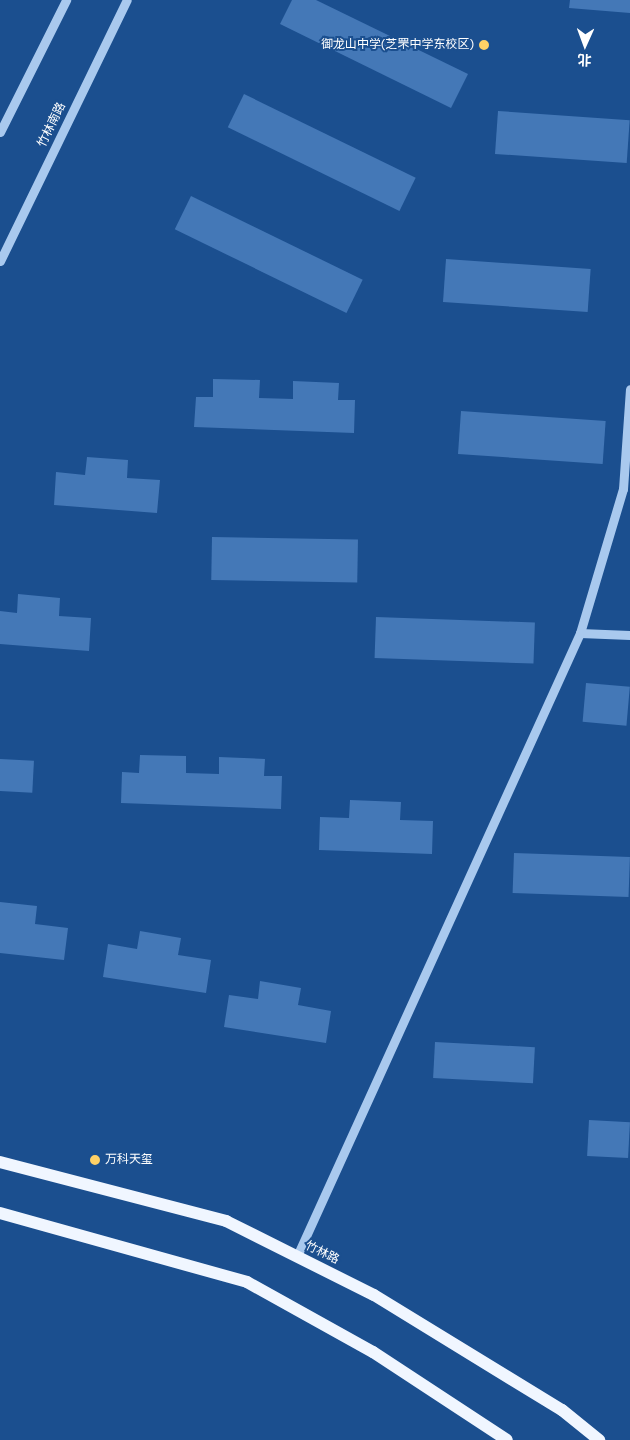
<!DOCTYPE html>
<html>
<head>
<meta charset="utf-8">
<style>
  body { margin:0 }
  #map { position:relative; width:630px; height:1440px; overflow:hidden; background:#1b4f8f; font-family:"DM Sans","Noto Sans SC",sans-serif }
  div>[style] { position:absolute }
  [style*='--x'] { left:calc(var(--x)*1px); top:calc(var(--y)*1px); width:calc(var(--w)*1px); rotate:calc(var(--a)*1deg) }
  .building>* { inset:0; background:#4478b7; transform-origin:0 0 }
  .minor>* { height:9px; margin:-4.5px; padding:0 4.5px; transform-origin:4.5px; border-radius:4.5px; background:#a9c9ee }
  .major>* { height:12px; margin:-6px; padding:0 6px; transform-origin:6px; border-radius:6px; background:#f0f6ff }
  .dots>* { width:14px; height:14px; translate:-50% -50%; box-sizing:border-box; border:2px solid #1b4f8f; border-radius:50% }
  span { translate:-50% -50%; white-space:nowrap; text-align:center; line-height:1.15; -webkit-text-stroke:4px #1b4f8f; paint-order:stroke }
  .poi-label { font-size:12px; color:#fff }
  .right { translate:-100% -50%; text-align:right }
  .left { translate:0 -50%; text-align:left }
  .street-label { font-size:12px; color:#fff }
  .north { position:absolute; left:560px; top:20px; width:50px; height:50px; -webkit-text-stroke:4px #1b4f8f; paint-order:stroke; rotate:182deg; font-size:14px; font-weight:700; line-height:20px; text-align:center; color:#fff }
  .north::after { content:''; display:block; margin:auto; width:18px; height:22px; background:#fff; clip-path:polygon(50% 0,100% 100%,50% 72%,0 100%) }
</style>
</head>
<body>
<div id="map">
  <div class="building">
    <i style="clip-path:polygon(292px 0,316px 0,468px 74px,451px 108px,280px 24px)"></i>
    <i style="clip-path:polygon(570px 0,630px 0,630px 13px,569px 8px)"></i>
    <i style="left:244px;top:94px;width:191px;height:37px;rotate:26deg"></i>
    <i style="left:498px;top:111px;width:132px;height:43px;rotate:4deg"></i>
    <i style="left:191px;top:196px;width:191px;height:37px;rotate:26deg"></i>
    <i style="left:446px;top:259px;width:145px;height:43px;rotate:4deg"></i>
    <i style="clip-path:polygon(213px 379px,260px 380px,259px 398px,293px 399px,293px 381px,339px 383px,338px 400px,355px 400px,354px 433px,194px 427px,196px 397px,213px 397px)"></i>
    <i style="left:461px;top:411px;width:145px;height:43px;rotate:4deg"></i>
    <i style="clip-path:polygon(87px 457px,128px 460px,127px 478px,160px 480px,157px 513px,54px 505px,56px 472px,85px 475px)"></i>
    <i style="left:212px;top:537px;width:146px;height:43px;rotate:1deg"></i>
    <i style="clip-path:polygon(18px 594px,60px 598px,59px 616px,91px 618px,89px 651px,0 644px,0 611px,17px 613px)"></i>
    <i style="left:376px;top:617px;width:159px;height:41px;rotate:2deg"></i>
    <i style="left:586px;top:683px;width:44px;height:39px;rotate:5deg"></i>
    <i style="clip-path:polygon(140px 755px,186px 756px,186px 773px,219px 774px,219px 757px,265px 759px,264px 776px,282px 776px,281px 809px,121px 803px,122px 772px,139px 773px)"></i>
    <i style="left:0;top:759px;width:34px;height:32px;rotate:3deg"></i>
    <i style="clip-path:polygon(350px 800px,401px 802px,400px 820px,433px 821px,432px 854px,319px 850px,320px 817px,349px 818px)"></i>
    <i style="left:514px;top:853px;width:116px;height:40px;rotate:2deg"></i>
    <i style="clip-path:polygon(0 902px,37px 906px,35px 924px,68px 928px,64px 960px,0 953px)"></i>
    <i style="clip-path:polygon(140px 931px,181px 938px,178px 955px,211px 960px,206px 993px,103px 977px,108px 944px,137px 949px)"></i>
    <i style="clip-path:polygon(260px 981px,301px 988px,298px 1005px,331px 1011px,326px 1043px,224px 1027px,229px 995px,258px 999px)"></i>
    <i style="left:435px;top:1042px;width:100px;height:36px;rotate:3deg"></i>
    <i style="left:589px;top:1120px;width:41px;height:36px;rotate:3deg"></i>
  </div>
  <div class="minor">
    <i style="--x:0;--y:132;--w:148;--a:-63.4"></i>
    <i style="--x:0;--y:261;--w:290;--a:-64.1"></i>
    <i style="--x:580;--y:633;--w:50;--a:2.3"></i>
    <i style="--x:297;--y:1256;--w:684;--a:-65.57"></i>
    <i style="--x:580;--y:633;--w:150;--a:-73.4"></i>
    <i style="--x:623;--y:489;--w:100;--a:-86"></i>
  </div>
  <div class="major">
    <i style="--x:0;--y:1162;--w:234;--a:14.6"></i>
    <i style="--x:226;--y:1221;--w:165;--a:26.6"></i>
    <i style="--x:374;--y:1295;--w:220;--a:31.5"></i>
    <i style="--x:562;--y:1410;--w:48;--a:39"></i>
    <i style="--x:0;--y:1213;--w:256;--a:15.6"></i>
    <i style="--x:247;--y:1282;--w:144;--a:29.1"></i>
    <i style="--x:373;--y:1352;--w:160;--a:33.3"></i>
  </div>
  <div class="dots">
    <i style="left:484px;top:45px;background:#ffd166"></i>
    <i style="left:95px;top:1160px;background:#ffd166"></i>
  </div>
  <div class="poi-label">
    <span class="right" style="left:474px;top:45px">御龙山中学(芝罘中学东校区)</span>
    <span class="left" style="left:105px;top:1160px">万科天玺</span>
  </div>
  <div class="street-label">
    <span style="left:52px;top:125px;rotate:-64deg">竹林南路</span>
    <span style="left:322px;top:1253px;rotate:26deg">竹林路</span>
  </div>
  <div class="north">北</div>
</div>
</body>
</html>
